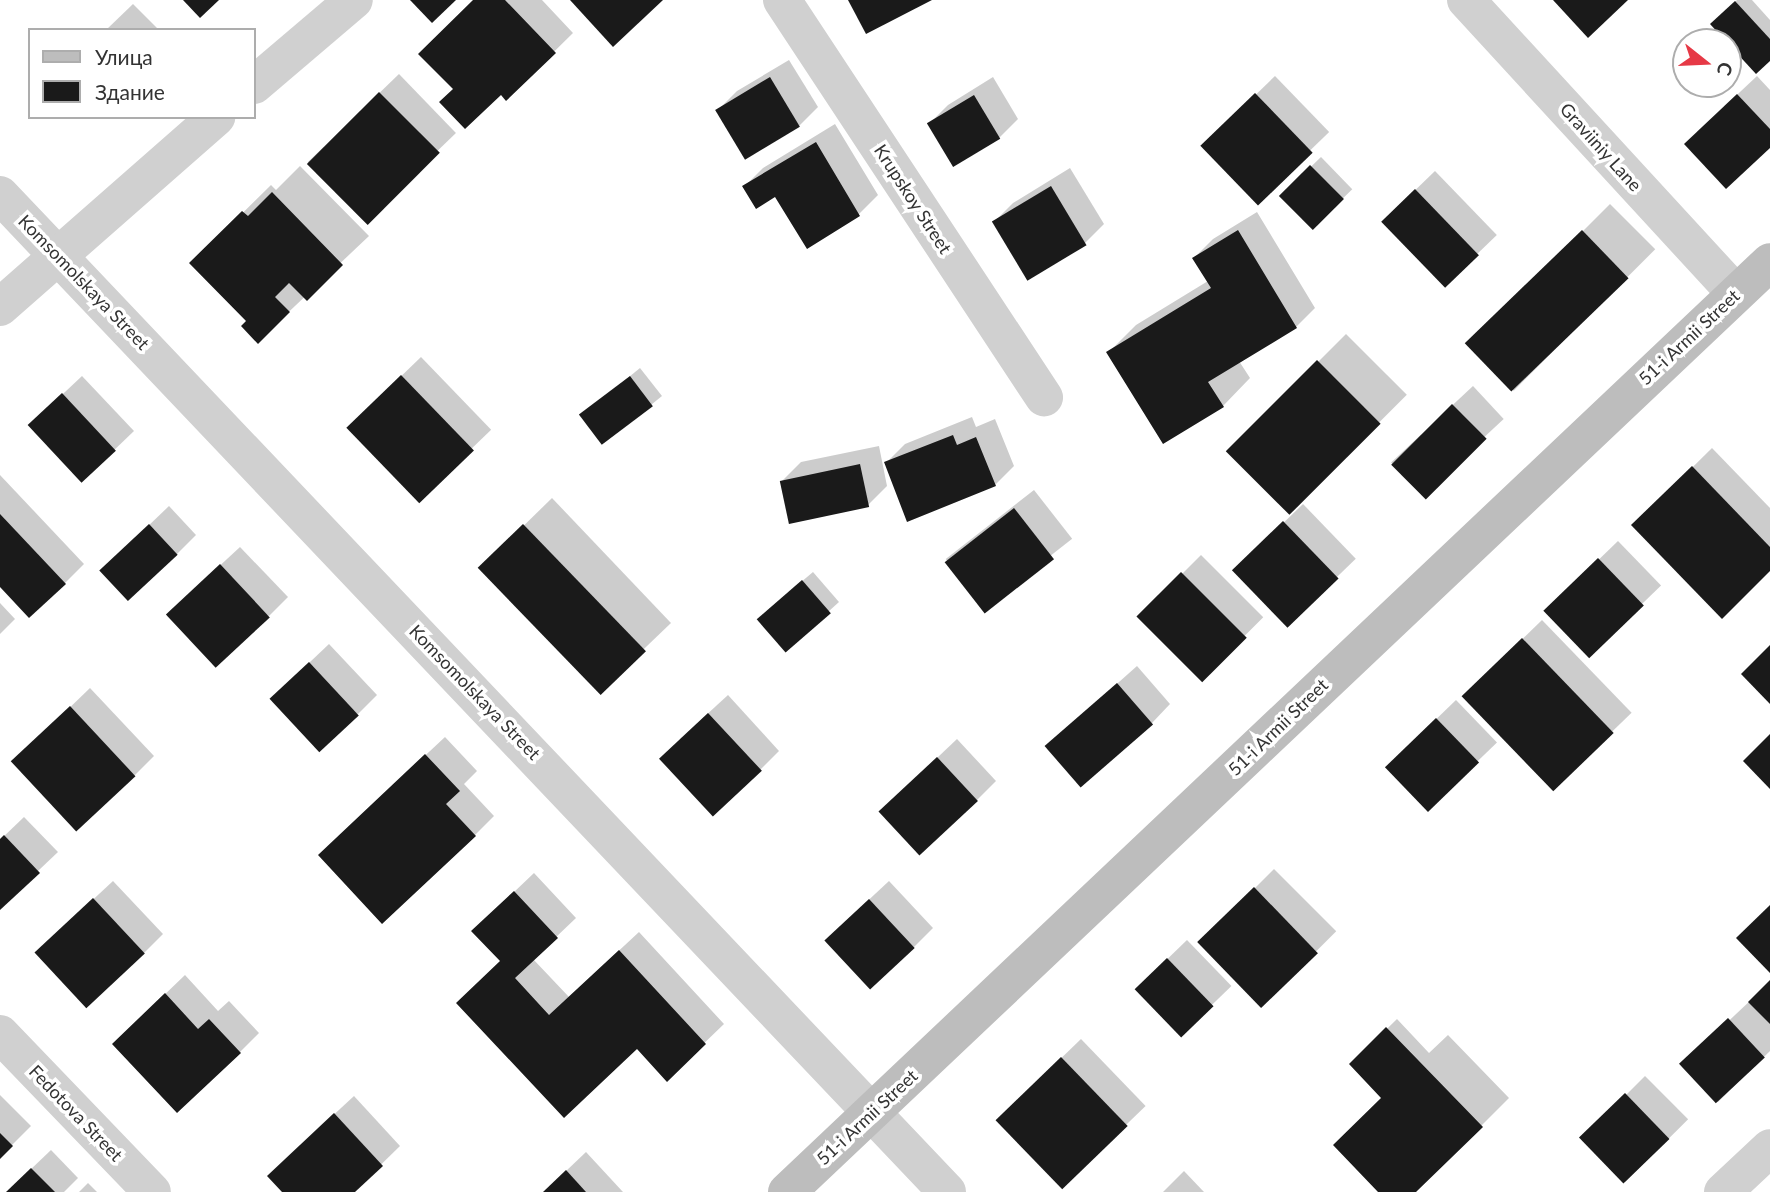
<!DOCTYPE html>
<html>
<head>
<meta charset="utf-8">
<style>
  body { margin:0 }
  #map { position:relative; width:1770px; height:1192px; overflow:hidden; background:#fff; font-family:Lato,sans-serif }
  div>[style] { position:absolute }
  [style*='--x'] { left:calc(var(--x)*1px); top:calc(var(--y)*1px); width:calc(var(--w)*1px); rotate:calc(var(--a)*1deg) }
  .shadow>* { inset:0; background:#0003; transform-origin:0 0 }
  .building>* { inset:0; background:#1a1a1a; transform-origin:0 0 }
  .minor>* { height:38px; margin:-19px; padding:0 19px; transform-origin:19px; border-radius:19px; background:#d0d0d0 }
  .secondary>* { height:38px; margin:-19px; padding:0 19px; transform-origin:19px; border-radius:19px; background:#bdbdbd }
  span { translate:-50% -50%; white-space:nowrap; text-align:center; line-height:1.15; -webkit-text-stroke:7px #fff; paint-order:stroke }
  .street-label { font-size:18px; color:#333 }
  .legend { position:absolute; left:28px; top:28px; width:228px; height:91px; box-sizing:border-box; background:#fff; border:2px solid #adadad; margin:0; padding:9px 12px; list-style:none; font-size:21px; color:#333 }
  .legend li { display:flex; align-items:center; gap:14px; height:35px }
  .legend b { width:35px; border:2px solid #adadad }
  .north { position:absolute; left:1672px; top:28px; width:70px; height:70px; box-sizing:border-box; background:#fff; border:2px solid #adadad; border-radius:50%; rotate:108deg; font-size:19px; font-weight:700; line-height:28px; text-align:center; color:#333 }
  .north::after { content:''; display:block; margin:auto; width:24px; height:32px; background:#e63946; clip-path:polygon(50% 0,100% 100%,50% 72%,0 100%) }
</style>
</head>
<body>
<div id="map">
  <div class="shadow">
    <i style="clip-path:polygon(475px 0,542px 0,573px 33px,506px 99px,501px 93px,455px 89px)"></i>
    <i style="clip-path:polygon(1737px 0,1752px 0,1770px 20px,1770px 58px,1712px 24px)"></i>
    <i style="clip-path:polygon(133px 4px,159px 30px,106px 30px)"></i>
    <i style="clip-path:polygon(789px 60px,818px 107px,799px 126px,718px 110px,737px 91px)"></i>
    <i style="left:399px;top:74px;width:82px;height:127px;rotate:46deg"></i>
    <i style="left:1275px;top:76px;width:78px;height:100px;rotate:46deg"></i>
    <i style="clip-path:polygon(1757px 76px,1770px 90px,1770px 146px,1705px 125px)"></i>
    <i style="clip-path:polygon(993px 77px,1018px 119px,999px 138px,929px 124px,948px 105px)"></i>
    <i style="clip-path:polygon(835px 124px,878px 195px,859px 214px,807px 247px,776px 195px,744px 187px,763px 168px)"></i>
    <i style="left:1321px;top:157px;width:45px;height:56px;rotate:46deg"></i>
    <i style="clip-path:polygon(300px 166px,369px 236px,258px 341px,248px 322px,192px 263px,271px 185px,276px 190px)"></i>
    <i style="clip-path:polygon(1070px 168px,1104px 224px,1085px 243px,1028px 279px,994px 222px,1013px 203px)"></i>
    <i style="left:1435px;top:171px;width:89px;height:72px;rotate:46deg"></i>
    <i style="left:1610px;top:204px;width:64px;height:200px;rotate:45deg"></i>
    <i style="clip-path:polygon(1257px 212px,1315px 308px,1296px 327px,1239px 361px,1250px 378px,1223px 406px,1109px 352px,1136px 325px,1208px 281px,1194px 258px,1213px 239px)"></i>
    <i style="left:1346px;top:334px;width:86px;height:166px;rotate:45deg"></i>
    <i style="left:421px;top:357px;width:101px;height:102px;rotate:46deg"></i>
    <i style="clip-path:polygon(640px 368px,662px 396px,604px 443px,592px 407px)"></i>
    <i style="clip-path:polygon(82px 376px,134px 431px,82px 481px,49px 407px)"></i>
    <i style="left:1473px;top:386px;width:45px;height:112px;rotate:47deg"></i>
    <i style="clip-path:polygon(972px 417px,976px 427px,995px 419px,1014px 466px,995px 485px,886px 463px,905px 444px)"></i>
    <i style="clip-path:polygon(879px 446px,887px 486px,868px 505px,782px 481px,801px 462px)"></i>
    <i style="clip-path:polygon(1712px 448px,1770px 508px,1770px 569px,1634px 525px)"></i>
    <i style="clip-path:polygon(0 475px,84px 564px,65px 583px,0 585px)"></i>
    <i style="left:1034px;top:490px;width:62px;height:112px;rotate:52deg"></i>
    <i style="clip-path:polygon(552px 498px,671px 623px,599px 692px,508px 541px)"></i>
    <i style="left:1303px;top:504px;width:76px;height:95px;rotate:46deg"></i>
    <i style="clip-path:polygon(169px 506px,196px 535px,177px 554px,121px 552px)"></i>
    <i style="left:1618px;top:541px;width:62px;height:101px;rotate:46deg"></i>
    <i style="clip-path:polygon(240px 547px,288px 597px,269px 616px,187px 596px)"></i>
    <i style="left:1201px;top:555px;width:88px;height:87px;rotate:45deg"></i>
    <i style="clip-path:polygon(813px 572px,839px 602px,786px 650px,769px 609px)"></i>
    <i style="clip-path:polygon(0 603px,15px 619px,0 634px)"></i>
    <i style="left:1542px;top:620px;width:129px;height:109px;rotate:46deg"></i>
    <i style="clip-path:polygon(329px 644px,377px 695px,358px 714px,290px 681px)"></i>
    <i style="clip-path:polygon(1137px 666px,1170px 704px,1152px 723px,1066px 729px)"></i>
    <i style="clip-path:polygon(90px 688px,154px 756px,135px 775px,32px 744px)"></i>
    <i style="clip-path:polygon(728px 695px,779px 751px,760px 770px,680px 739px)"></i>
    <i style="left:1456px;top:700px;width:59px;height:97px;rotate:46deg"></i>
    <i style="clip-path:polygon(445px 737px,477px 771px,464px 784px,494px 816px,475px 835px,339px 836px)"></i>
    <i style="clip-path:polygon(957px 739px,996px 781px,977px 800px,900px 793px)"></i>
    <i style="clip-path:polygon(24px 817px,58px 852px,0 907px,0 840px)"></i>
    <i style="left:1274px;top:869px;width:88px;height:105px;rotate:45deg"></i>
    <i style="clip-path:polygon(534px 873px,576px 918px,533px 959px,569px 997px,639px 932px,724px 1024px,667px 1079px,637px 1047px,564px 1115px,502px 961px,492px 913px)"></i>
    <i style="clip-path:polygon(113px 881px,163px 934px,144px 953px,56px 934px)"></i>
    <i style="clip-path:polygon(889px 881px,933px 928px,914px 947px,846px 921px)"></i>
    <i style="left:1187px;top:940px;width:64px;height:69px;rotate:46deg"></i>
    <i style="clip-path:polygon(185px 975px,218px 1011px,229px 1001px,259px 1033px,240px 1052px,133px 1025px)"></i>
    <i style="clip-path:polygon(1770px 982px,1770px 1051px,1718px 1102px,1682px 1065px)"></i>
    <i style="clip-path:polygon(1397px 1019px,1429px 1053px,1448px 1035px,1509px 1098px,1415px 1192px,1381px 1192px,1383px 1097px,1351px 1064px)"></i>
    <i style="left:1081px;top:1039px;width:93px;height:116px;rotate:46deg"></i>
    <i style="left:1645px;top:1076px;width:61px;height:89px;rotate:45deg"></i>
    <i style="clip-path:polygon(0 1095px,31px 1126px,0 1157px)"></i>
    <i style="clip-path:polygon(354px 1096px,400px 1146px,353px 1192px,285px 1192px,288px 1157px)"></i>
    <i style="clip-path:polygon(51px 1150px,78px 1178px,64px 1192px,7px 1192px)"></i>
    <i style="clip-path:polygon(586px 1152px,623px 1192px,544px 1192px)"></i>
    <i style="clip-path:polygon(1184px 1171px,1204px 1192px,1163px 1192px)"></i>
    <i style="clip-path:polygon(88px 1183px,97px 1192px,79px 1192px)"></i>
  </div>
  <div class="building">
    <i style="clip-path:polygon(183px 0,219px 0,200px 18px)"></i>
    <i style="clip-path:polygon(410px 0,456px 0,432px 23px)"></i>
    <i style="clip-path:polygon(473px 0,505px 0,556px 53px,506px 101px,501px 95px,465px 129px,439px 102px,453px 89px,418px 54px)"></i>
    <i style="clip-path:polygon(570px 0,663px 0,613px 47px)"></i>
    <i style="clip-path:polygon(848px 0,932px 0,866px 34px)"></i>
    <i style="clip-path:polygon(1553px 0,1628px 0,1588px 38px)"></i>
    <i style="clip-path:polygon(1735px 1px,1770px 39px,1770px 61px,1756px 74px,1710px 24px)"></i>
    <i style="left:770px;top:77px;width:58px;height:64px;rotate:59deg"></i>
    <i style="left:379px;top:92px;width:86px;height:102px;rotate:45deg"></i>
    <i style="left:1255px;top:93px;width:83px;height:76px;rotate:46deg"></i>
    <i style="clip-path:polygon(1737px 94px,1770px 129px,1770px 148px,1726px 189px,1684px 144px)"></i>
    <i style="left:974px;top:95px;width:51px;height:55px;rotate:59deg"></i>
    <i style="clip-path:polygon(816px 142px,860px 216px,807px 249px,775px 197px,756px 209px,742px 186px)"></i>
    <i style="left:1310px;top:165px;width:48px;height:44px;rotate:45deg"></i>
    <i style="left:1051px;top:186px;width:69px;height:69px;rotate:59deg"></i>
    <i style="left:1415px;top:189px;width:92px;height:47px;rotate:46deg"></i>
    <i style="clip-path:polygon(272px 192px,343px 265px,307px 301px,289px 283px,275px 297px,290px 312px,258px 344px,241px 326px,246px 321px,189px 263px,242px 211px,248px 216px)"></i>
    <i style="clip-path:polygon(1238px 230px,1297px 328px,1208px 382px,1224px 407px,1163px 444px,1106px 352px,1211px 288px,1192px 258px)"></i>
    <i style="left:1582px;top:230px;width:67px;height:163px;rotate:46deg"></i>
    <i style="left:1317px;top:360px;width:90px;height:129px;rotate:45deg"></i>
    <i style="left:401px;top:375px;width:105px;height:76px;rotate:46deg"></i>
    <i style="left:630px;top:376px;width:38px;height:64px;rotate:53deg"></i>
    <i style="left:62px;top:393px;width:79px;height:47px;rotate:47deg"></i>
    <i style="left:1452px;top:404px;width:49px;height:86px;rotate:45deg"></i>
    <i style="clip-path:polygon(953px 435px,957px 445px,976px 437px,996px 486px,907px 522px,884px 462px)"></i>
    <i style="left:860px;top:464px;width:44px;height:82px;rotate:78deg"></i>
    <i style="clip-path:polygon(1692px 466px,1770px 547px,1770px 571px,1722px 619px,1631px 525px)"></i>
    <i style="left:1014px;top:508px;width:65px;height:88px;rotate:52deg"></i>
    <i style="clip-path:polygon(0 514px,66px 584px,29px 618px,0 587px)"></i>
    <i style="left:1283px;top:521px;width:80px;height:71px;rotate:46deg"></i>
    <i style="left:149px;top:524px;width:42px;height:68px;rotate:47deg"></i>
    <i style="left:523px;top:524px;width:177px;height:63px;rotate:46deg"></i>
    <i style="left:1598px;top:558px;width:66px;height:76px;rotate:46deg"></i>
    <i style="left:220px;top:564px;width:73px;height:74px;rotate:47deg"></i>
    <i style="left:1181px;top:572px;width:93px;height:63px;rotate:45deg"></i>
    <i style="left:802px;top:580px;width:44px;height:60px;rotate:49deg"></i>
    <i style="left:1522px;top:638px;width:132px;height:84px;rotate:46deg"></i>
    <i style="clip-path:polygon(1770px 645px,1770px 704px,1741px 674px)"></i>
    <i style="left:309px;top:662px;width:73px;height:54px;rotate:47deg"></i>
    <i style="left:1117px;top:683px;width:55px;height:96px;rotate:49deg"></i>
    <i style="left:70px;top:706px;width:96px;height:81px;rotate:47deg"></i>
    <i style="left:708px;top:713px;width:79px;height:67px;rotate:47deg"></i>
    <i style="left:1436px;top:718px;width:62px;height:71px;rotate:46deg"></i>
    <i style="clip-path:polygon(1770px 734px,1770px 789px,1743px 761px)"></i>
    <i style="clip-path:polygon(425px 754px,460px 791px,446px 804px,476px 836px,382px 924px,318px 855px)"></i>
    <i style="left:937px;top:757px;width:60px;height:80px;rotate:47deg"></i>
    <i style="clip-path:polygon(4px 835px,40px 873px,0 910px,0 839px)"></i>
    <i style="left:1254px;top:887px;width:92px;height:79px;rotate:46deg"></i>
    <i style="clip-path:polygon(514px 891px,558px 938px,515px 978px,549px 1015px,619px 950px,706px 1044px,667px 1082px,637px 1049px,564px 1118px,456px 1003px,500px 961px,471px 931px)"></i>
    <i style="left:93px;top:898px;width:76px;height:80px;rotate:47deg"></i>
    <i style="left:869px;top:899px;width:67px;height:61px;rotate:47deg"></i>
    <i style="clip-path:polygon(1770px 905px,1770px 973px,1736px 938px)"></i>
    <i style="left:1167px;top:958px;width:67px;height:45px;rotate:46deg"></i>
    <i style="clip-path:polygon(1770px 980px,1770px 1024px,1748px 1002px)"></i>
    <i style="clip-path:polygon(165px 993px,198px 1029px,209px 1019px,241px 1053px,177px 1113px,112px 1044px)"></i>
    <i style="left:1728px;top:1018px;width:54px;height:67px;rotate:47deg"></i>
    <i style="clip-path:polygon(1386px 1027px,1483px 1127px,1416px 1192px,1378px 1192px,1333px 1145px,1381px 1098px,1349px 1064px)"></i>
    <i style="left:1061px;top:1057px;width:96px;height:91px;rotate:46deg"></i>
    <i style="left:1625px;top:1093px;width:64px;height:64px;rotate:46deg"></i>
    <i style="clip-path:polygon(334px 1113px,383px 1166px,355px 1192px,282px 1192px,267px 1176px)"></i>
    <i style="clip-path:polygon(0 1133px,13px 1146px,0 1159px)"></i>
    <i style="clip-path:polygon(31px 1168px,55px 1192px,6px 1192px)"></i>
    <i style="clip-path:polygon(566px 1170px,586px 1192px,543px 1192px)"></i>
  </div>
  <div class="minor">
    <i style="--x:782;--y:0;--w:476;--a:56.6"></i>
    <i style="--x:1466;--y:0;--w:398;--a:47.4"></i>
    <i style="--x:254;--y:85;--w:131;--a:-40.4"></i>
    <i style="--x:0;--y:195;--w:1375;--a:46.47"></i>
    <i style="--x:0;--y:307;--w:288;--a:-41.3"></i>
    <i style="--x:0;--y:1034;--w:219;--a:46.1"></i>
    <i style="--x:1723;--y:1192;--w:64;--a:-43.1"></i>
  </div>
  <div class="secondary">
    <i style="--x:787;--y:1192;--w:1353;--a:-43.41"></i>
  </div>
  <div class="street-label">
    <span style="left:1601px;top:147px;rotate:48deg">Graviiniy Lane</span>
    <span style="left:913px;top:199px;rotate:57deg">Krupskoy Street</span>
    <span style="left:84px;top:282px;rotate:46deg">Komsomolskaya Street</span>
    <span style="left:1689px;top:337px;rotate:-43deg">51-i Armii Street</span>
    <span style="left:475px;top:692px;rotate:46deg">Komsomolskaya Street</span>
    <span style="left:1278px;top:727px;rotate:-44deg">51-i Armii Street</span>
    <span style="left:76px;top:1113px;rotate:46deg">Fedotova Street</span>
    <span style="left:867px;top:1117px;rotate:-43deg">51-i Armii Street</span>
  </div>
  <ul class="legend">
  <li><b style="height:9px;background:#bdbdbd"></b>Улица</li>
  <li><b style="height:19px;background:#1a1a1a"></b>Здание</li>
  </ul>
  <div class="north">С</div>
</div>
</body>
</html>
